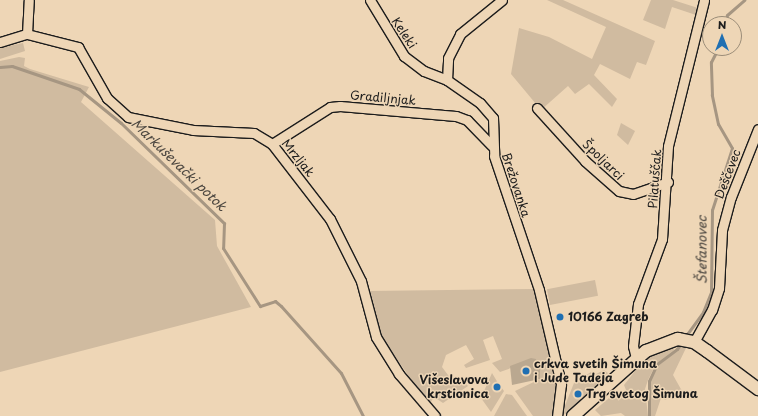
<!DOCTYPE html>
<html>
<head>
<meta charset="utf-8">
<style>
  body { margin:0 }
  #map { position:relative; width:758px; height:416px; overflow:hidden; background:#eed6b6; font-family:"Playpen Sans",sans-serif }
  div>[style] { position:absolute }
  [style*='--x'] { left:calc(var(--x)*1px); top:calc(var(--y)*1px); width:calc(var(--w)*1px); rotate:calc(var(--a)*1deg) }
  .green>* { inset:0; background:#d0bba0; transform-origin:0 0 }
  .stream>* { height:3px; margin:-1.5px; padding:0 1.5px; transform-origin:1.5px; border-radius:1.5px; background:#a69682 }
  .building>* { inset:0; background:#baa890 }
  .roads { filter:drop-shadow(1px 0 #1c1c1c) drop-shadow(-1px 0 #1c1c1c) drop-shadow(0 1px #1c1c1c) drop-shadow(0 -1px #1c1c1c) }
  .street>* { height:9px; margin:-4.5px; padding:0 4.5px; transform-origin:4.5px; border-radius:4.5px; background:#eed6b6 }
  .secondary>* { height:12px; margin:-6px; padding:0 6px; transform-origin:6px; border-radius:6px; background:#eed6b6 }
  .dots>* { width:11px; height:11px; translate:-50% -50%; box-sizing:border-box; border:2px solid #eed6b6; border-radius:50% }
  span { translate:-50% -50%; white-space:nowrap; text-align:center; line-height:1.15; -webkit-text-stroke:3px #eed6b6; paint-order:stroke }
  .street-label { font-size:12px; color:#1c1c1c }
  .poi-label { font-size:12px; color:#1c1c1c; font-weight:700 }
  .left { translate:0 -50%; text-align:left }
  .right { translate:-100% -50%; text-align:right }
  .water-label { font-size:13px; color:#4c4740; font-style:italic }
  .north { position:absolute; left:702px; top:16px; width:40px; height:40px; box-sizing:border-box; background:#eed6b6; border:1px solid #9a8c78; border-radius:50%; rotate:0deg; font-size:11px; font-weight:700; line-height:16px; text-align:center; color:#1c1c1c }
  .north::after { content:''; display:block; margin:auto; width:14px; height:18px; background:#1f6fb2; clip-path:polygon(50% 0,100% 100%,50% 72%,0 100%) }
</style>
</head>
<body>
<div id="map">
  <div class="green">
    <i style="clip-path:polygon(547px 0,563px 0,655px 41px,646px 65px,637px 62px,630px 79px,600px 64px,594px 75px,617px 99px,612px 107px,589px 84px,575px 94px,568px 86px,541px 110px,511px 74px,519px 28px,549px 37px,592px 59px,606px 27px)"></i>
    <i style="clip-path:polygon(651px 0,673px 0,698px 8px,696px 15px,672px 7px,665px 29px,643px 20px)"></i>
    <i style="clip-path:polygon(23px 43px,25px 51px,0 59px,0 48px)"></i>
    <i style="clip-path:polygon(19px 57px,25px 58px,24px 66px,30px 69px,89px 87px,81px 102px,215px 220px,217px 246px,251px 307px,0 372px,0 61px)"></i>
    <i style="clip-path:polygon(621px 123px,635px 131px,628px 145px,617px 135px)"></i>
    <i style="left:595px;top:280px;width:16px;height:49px;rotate:79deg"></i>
    <i style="clip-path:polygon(535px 289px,557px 391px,552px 416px,533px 416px,515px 391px,540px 379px,536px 359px,500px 372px,492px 363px,502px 359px,493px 336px,483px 340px,490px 360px,466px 368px,464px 365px,474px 359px,466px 345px,446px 355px,442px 367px,451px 379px,463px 380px,468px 386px,443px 403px,434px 397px,429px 405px,378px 332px,367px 291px)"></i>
    <i style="clip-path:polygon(672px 345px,674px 350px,656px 364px,648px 380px,645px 389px,648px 416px,625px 416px,621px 413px,601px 416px,595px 410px,616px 392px,620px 395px,626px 390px,624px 385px,643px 361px)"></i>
    <i style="clip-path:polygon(681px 347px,686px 348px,673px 375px,682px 391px,668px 395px,666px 400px,661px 398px,655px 416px,650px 416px,649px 384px,659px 365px)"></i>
    <i style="clip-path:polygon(604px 370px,608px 373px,606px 376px,566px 414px,562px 413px,574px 383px,591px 372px,594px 375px)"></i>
    <i style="clip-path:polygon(492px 373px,498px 383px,492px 385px,493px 389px,501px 387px,504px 391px,491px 412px,481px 398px)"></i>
    <i style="clip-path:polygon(506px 394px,512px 395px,527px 416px,494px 416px)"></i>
  </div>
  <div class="stream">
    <i style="--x:724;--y:24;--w:9;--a:-72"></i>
    <i style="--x:727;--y:15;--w:23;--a:-41"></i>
    <i style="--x:0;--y:67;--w:12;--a:-5"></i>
    <i style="--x:12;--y:66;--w:71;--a:18.9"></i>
    <i style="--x:79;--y:89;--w:54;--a:39"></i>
    <i style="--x:121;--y:123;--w:144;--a:44.2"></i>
    <i style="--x:224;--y:223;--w:25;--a:92"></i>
    <i style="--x:223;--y:248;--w:69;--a:57.5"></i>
    <i style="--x:260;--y:306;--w:16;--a:-18"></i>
    <i style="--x:275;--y:301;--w:8;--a:40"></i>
    <i style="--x:281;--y:306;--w:90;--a:48.2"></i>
    <i style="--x:341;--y:373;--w:48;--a:62.9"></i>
    <i style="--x:685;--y:337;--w:31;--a:-54"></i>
    <i style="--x:703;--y:312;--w:22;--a:-68"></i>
    <i style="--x:711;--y:292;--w:82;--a:-89.3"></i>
    <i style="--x:712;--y:210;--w:65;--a:-72.1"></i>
    <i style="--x:732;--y:148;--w:28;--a:-120"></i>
    <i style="--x:718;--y:124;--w:30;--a:-102"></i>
    <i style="--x:712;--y:95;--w:33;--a:-92"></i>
    <i style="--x:711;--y:62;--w:16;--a:-63"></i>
    <i style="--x:649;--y:416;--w:35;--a:-90"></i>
    <i style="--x:649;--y:381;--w:19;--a:-65"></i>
    <i style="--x:657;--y:364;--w:25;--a:-37"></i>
    <i style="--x:677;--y:349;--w:9;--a:-54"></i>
  </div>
  <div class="building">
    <i style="clip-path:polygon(531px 358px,536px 359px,540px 369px,540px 379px,512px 385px,510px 366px)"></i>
  </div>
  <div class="roads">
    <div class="street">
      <i style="--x:370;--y:0;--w:66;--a:58.7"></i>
      <i style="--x:404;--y:56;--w:25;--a:37"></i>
      <i style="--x:424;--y:71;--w:25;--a:21"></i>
      <i style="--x:447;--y:80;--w:40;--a:34.9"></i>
      <i style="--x:480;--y:103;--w:20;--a:49"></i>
      <i style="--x:493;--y:118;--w:38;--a:88"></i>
      <i style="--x:494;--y:156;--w:141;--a:71.4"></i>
      <i style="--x:539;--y:290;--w:97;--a:76.8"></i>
      <i style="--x:561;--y:384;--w:32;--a:97"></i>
      <i style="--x:27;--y:34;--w:34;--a:-87"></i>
      <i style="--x:0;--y:42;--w:28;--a:-17"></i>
      <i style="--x:27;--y:34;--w:53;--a:14.3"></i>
      <i style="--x:78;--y:47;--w:59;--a:60.4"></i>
      <i style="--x:107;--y:98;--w:28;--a:42"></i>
      <i style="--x:128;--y:117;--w:66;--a:11.3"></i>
      <i style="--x:193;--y:130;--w:61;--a:2.8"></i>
      <i style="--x:254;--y:133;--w:21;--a:31"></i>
      <i style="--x:272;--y:144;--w:95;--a:52.3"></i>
      <i style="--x:330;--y:219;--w:69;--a:63.4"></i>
      <i style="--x:361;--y:281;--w:58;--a:75"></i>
      <i style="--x:376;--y:337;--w:44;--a:58.1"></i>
      <i style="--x:399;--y:374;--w:55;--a:49.4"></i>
      <i style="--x:447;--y:80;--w:22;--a:-87"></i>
      <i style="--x:448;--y:58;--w:27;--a:-63"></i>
      <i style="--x:460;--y:34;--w:54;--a:-39"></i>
      <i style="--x:537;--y:108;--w:72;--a:47.8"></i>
      <i style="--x:585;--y:161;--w:45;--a:41.4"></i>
      <i style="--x:619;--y:191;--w:14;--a:12"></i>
      <i style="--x:633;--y:194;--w:37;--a:-19"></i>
      <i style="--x:272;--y:144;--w:69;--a:-32.5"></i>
      <i style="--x:330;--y:107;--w:10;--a:-6"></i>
      <i style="--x:340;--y:106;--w:116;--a:4.9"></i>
      <i style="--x:456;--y:116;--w:12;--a:20"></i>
      <i style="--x:467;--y:120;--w:36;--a:46"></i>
      <i style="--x:694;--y:342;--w:37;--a:-61"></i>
      <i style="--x:712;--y:310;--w:23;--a:-72"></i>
      <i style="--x:719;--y:288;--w:58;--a:-87"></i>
      <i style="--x:722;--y:230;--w:34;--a:-75"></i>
      <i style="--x:731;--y:197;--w:73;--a:-68.3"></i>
      <i style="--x:636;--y:358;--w:12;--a:-104"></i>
      <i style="--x:633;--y:346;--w:42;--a:-83.2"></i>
      <i style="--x:638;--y:304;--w:69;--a:-69.7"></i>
      <i style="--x:662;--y:239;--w:93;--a:-86.3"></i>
      <i style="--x:668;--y:146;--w:150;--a:-76.1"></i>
    </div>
    <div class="secondary">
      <i style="--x:573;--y:416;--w:98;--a:-41.7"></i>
      <i style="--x:646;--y:351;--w:34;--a:-21"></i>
      <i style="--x:678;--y:339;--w:16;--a:11"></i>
      <i style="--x:694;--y:342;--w:16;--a:35"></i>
      <i style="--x:707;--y:351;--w:64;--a:36.7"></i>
    </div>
  </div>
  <div class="dots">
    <i style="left:560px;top:317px;background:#1f6fb2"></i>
    <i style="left:526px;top:371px;background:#1f6fb2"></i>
    <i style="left:497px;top:387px;background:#1f6fb2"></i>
    <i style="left:578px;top:394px;background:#1f6fb2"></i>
  </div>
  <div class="street-label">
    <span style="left:404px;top:33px;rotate:56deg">Keleki</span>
    <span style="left:383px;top:98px;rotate:5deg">Gradiljnjak</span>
    <span style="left:298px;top:158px;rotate:51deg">Mrzljak</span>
    <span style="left:603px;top:160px;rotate:44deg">Špoljarci</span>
    <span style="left:728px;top:174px;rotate:-69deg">Deščevec</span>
    <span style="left:655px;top:179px;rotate:-86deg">Pilatuščak</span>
    <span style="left:516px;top:185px;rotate:72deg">Brežovanka</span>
  </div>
  <div class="poi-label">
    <span class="left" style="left:568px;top:317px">10166 Zagreb</span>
    <span class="left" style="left:534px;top:371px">crkva svetih Šimuna<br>i Jude Tadeja</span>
    <span class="right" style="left:489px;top:387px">Višeslavova<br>krstionica</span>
    <span class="left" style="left:586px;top:394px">Trg svetog Šimuna</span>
  </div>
  <div class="water-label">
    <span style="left:179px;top:165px;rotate:44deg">Markuševački potok</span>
    <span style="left:702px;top:250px;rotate:-90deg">Štefanovec</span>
  </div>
  <div class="north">N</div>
</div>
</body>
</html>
